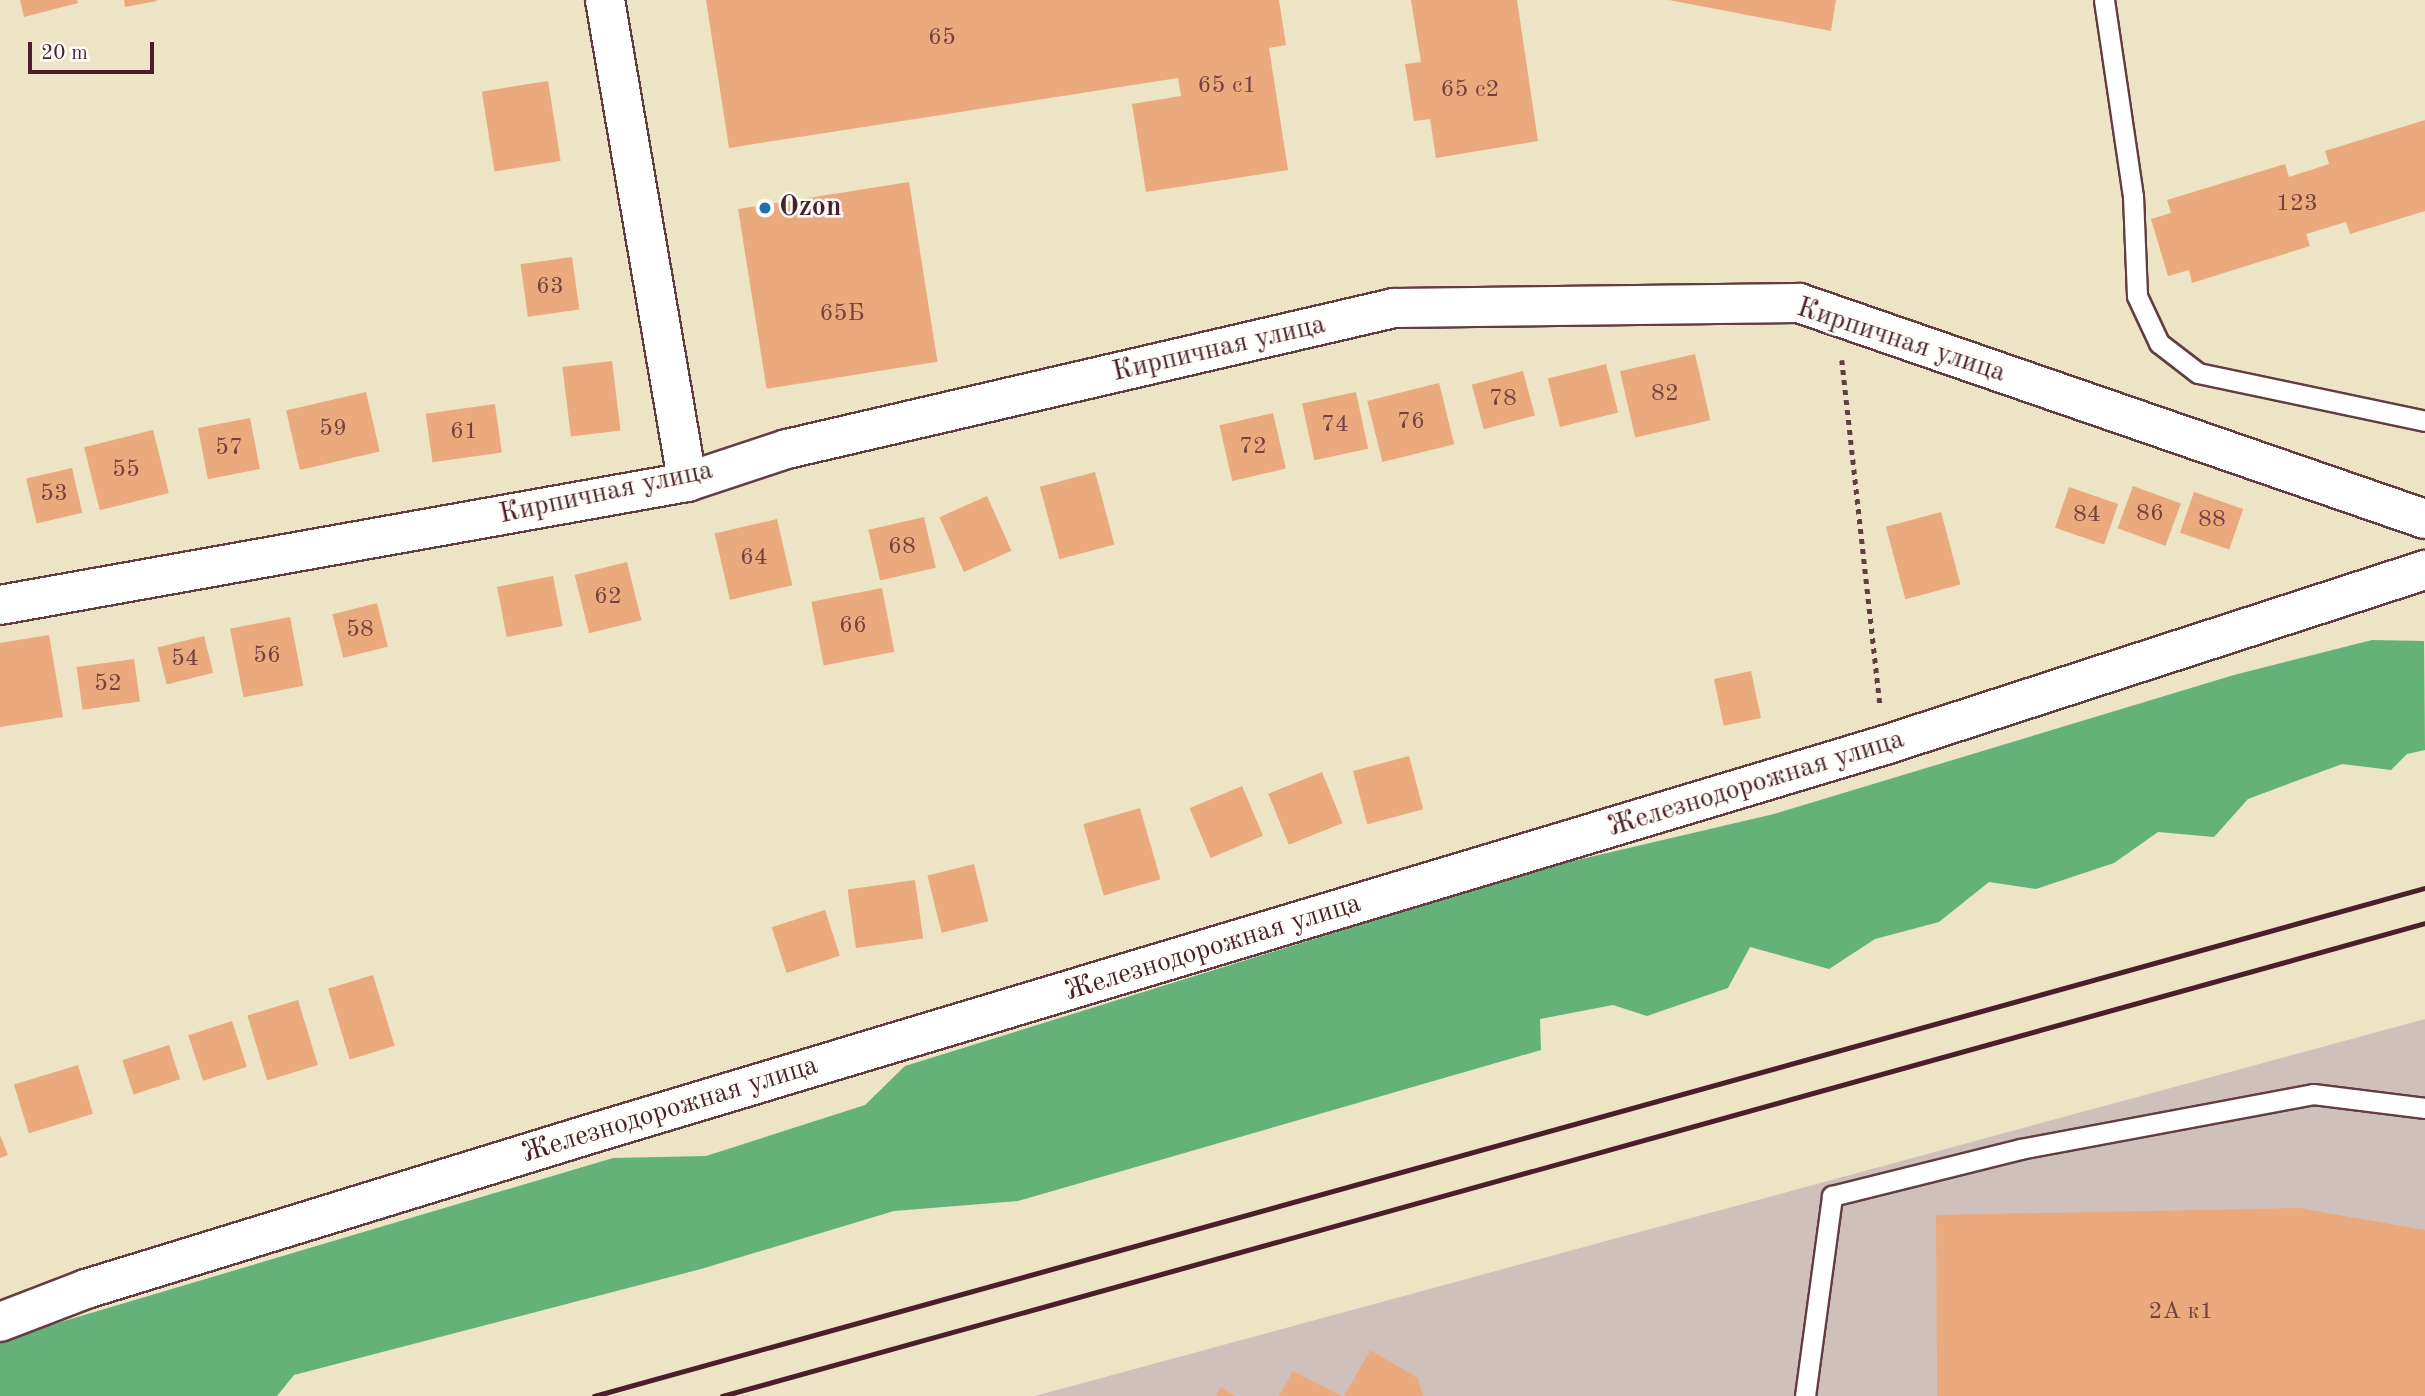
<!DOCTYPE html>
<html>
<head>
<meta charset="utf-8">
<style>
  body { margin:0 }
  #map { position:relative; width:2425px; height:1396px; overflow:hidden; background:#ece4c5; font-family:"Old Standard TT",serif }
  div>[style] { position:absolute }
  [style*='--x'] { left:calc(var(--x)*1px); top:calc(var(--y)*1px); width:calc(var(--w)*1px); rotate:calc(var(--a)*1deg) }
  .industrial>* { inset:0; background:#d0c0bc }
  .forest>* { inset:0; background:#65b17a }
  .building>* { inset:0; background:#eaaa7d; transform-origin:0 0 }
  .path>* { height:4.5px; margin-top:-2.25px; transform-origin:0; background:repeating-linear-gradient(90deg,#623d42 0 5px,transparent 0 10px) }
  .roads { filter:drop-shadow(2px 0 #623d42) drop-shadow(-2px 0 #623d42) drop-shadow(0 2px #623d42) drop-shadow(0 -2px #623d42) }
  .service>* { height:19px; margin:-9.5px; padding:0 9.5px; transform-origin:9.5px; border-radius:9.5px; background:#fff }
  .minor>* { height:38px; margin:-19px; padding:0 19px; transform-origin:19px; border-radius:19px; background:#fff }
  .tertiary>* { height:38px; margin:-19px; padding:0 19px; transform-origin:19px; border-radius:19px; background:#fff }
  .rail>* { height:5px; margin:-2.5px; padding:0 2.5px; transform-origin:2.5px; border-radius:2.5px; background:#4a1f2b }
  .dots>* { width:19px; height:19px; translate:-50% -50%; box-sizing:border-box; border:4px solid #fdfcf7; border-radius:50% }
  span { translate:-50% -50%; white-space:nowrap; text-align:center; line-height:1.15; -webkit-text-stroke:5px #fdfcf7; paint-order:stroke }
  .number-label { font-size:24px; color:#724240 }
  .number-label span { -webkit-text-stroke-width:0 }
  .poi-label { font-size:28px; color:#4a1f2b; font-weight:700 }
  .left { translate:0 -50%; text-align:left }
  .street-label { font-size:28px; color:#4a1f2b }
  .scale { position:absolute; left:28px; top:42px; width:126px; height:32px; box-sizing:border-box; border:4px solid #4a1f2b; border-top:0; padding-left:9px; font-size:21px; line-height:24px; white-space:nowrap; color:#4a1f2b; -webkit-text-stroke:5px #fdfcf7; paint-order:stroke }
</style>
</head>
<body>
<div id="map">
  <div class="industrial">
    <i style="clip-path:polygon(2425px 1019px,2425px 1396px,1035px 1396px)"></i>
  </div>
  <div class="forest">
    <i style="clip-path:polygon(2372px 640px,2424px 641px,2425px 750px,2407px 754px,2391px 770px,2342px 764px,2248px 799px,2214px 837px,2158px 832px,2114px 863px,2036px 889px,1989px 882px,1939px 922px,1875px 939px,1829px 969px,1750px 947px,1728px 988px,1647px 1016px,1613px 1005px,1540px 1019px,1541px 1050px,1018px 1201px,894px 1211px,701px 1269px,294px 1375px,277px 1396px,0 1396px,0 1340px,613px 1158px,706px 1156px,865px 1105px,905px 1066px,1543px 868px,1774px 814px,2234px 675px)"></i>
  </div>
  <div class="building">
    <i style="clip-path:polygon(20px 0,77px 0,78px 3px,24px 17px)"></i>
    <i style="clip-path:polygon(124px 0,156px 0,157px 1px,125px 7px)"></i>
    <i style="clip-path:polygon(706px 0,1279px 0,1286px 45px,1269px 48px,1288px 170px,1146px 192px,1132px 104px,1181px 96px,1178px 78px,729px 148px)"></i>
    <i style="clip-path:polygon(1411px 0,1517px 0,1538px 141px,1436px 158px,1430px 119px,1414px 121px,1405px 64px,1421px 62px)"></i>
    <i style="clip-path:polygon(1669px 0,1836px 0,1831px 31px)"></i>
    <i style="left:548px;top:81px;width:81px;height:67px;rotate:81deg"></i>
    <i style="clip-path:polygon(2425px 120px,2425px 211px,2350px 234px,2346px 222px,2306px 234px,2310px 246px,2192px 283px,2189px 270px,2168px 276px,2151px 219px,2171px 213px,2167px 200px,2285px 164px,2289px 177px,2329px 164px,2325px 151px)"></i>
    <i style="left:909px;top:182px;width:182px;height:173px;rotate:81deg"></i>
    <i style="left:572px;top:257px;width:53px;height:52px;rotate:82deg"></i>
    <i style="left:1695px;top:354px;width:68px;height:77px;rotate:77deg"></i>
    <i style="left:612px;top:361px;width:70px;height:50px;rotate:83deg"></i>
    <i style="left:1606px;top:364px;width:50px;height:60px;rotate:76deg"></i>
    <i style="left:1523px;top:371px;width:46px;height:53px;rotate:75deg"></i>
    <i style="left:1439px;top:383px;width:63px;height:74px;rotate:76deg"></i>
    <i style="left:366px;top:392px;width:61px;height:82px;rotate:77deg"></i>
    <i style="left:1356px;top:392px;width:58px;height:55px;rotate:78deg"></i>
    <i style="left:495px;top:404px;width:49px;height:70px;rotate:82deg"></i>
    <i style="left:1273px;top:413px;width:57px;height:55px;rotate:77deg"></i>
    <i style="left:250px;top:418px;width:52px;height:53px;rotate:79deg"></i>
    <i style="left:153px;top:430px;width:65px;height:71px;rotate:76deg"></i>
    <i style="left:72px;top:468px;width:46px;height:47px;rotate:77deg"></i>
    <i style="left:1095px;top:472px;width:75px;height:57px;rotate:75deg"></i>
    <i style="left:2133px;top:486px;width:51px;height:45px;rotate:20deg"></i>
    <i style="left:2069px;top:487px;width:52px;height:43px;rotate:19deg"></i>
    <i style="left:2194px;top:492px;width:52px;height:43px;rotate:19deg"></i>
    <i style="left:987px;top:496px;width:60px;height:52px;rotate:66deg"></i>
    <i style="left:1941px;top:512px;width:75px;height:57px;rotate:75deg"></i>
    <i style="left:924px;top:517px;width:52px;height:57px;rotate:77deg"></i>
    <i style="left:777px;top:519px;width:68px;height:64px;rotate:77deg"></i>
    <i style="left:627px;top:562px;width:60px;height:54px;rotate:76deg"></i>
    <i style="left:553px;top:576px;width:51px;height:57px;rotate:79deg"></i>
    <i style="left:882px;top:588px;width:65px;height:72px;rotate:79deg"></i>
    <i style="left:377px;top:603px;width:45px;height:46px;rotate:76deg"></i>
    <i style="left:290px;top:617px;width:70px;height:61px;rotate:79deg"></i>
    <i style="clip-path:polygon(49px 635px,63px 717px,0 727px,0 643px)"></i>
    <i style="left:204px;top:636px;width:38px;height:48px;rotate:76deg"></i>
    <i style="left:134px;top:659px;width:43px;height:58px;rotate:82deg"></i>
    <i style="left:1751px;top:671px;width:48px;height:38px;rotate:78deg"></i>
    <i style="left:1409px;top:756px;width:55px;height:58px;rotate:75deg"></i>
    <i style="left:1322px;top:772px;width:55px;height:58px;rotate:68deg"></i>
    <i style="left:1242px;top:786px;width:54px;height:57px;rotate:67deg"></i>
    <i style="left:1140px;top:808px;width:74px;height:59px;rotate:74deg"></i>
    <i style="left:974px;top:864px;width:59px;height:48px;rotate:76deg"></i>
    <i style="left:915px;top:880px;width:59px;height:68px;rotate:82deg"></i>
    <i style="left:825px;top:910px;width:48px;height:56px;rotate:72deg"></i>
    <i style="left:373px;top:975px;width:74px;height:47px;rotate:73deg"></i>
    <i style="left:298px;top:1000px;width:68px;height:53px;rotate:73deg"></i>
    <i style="left:232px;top:1021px;width:48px;height:46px;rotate:72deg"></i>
    <i style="left:169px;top:1045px;width:36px;height:49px;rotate:72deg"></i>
    <i style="left:78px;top:1065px;width:51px;height:67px;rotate:73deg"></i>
    <i style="clip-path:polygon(0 1135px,8px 1155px,0 1158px)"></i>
    <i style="clip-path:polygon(2299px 1208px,2425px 1230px,2425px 1396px,1937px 1396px,1936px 1215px)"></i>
    <i style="clip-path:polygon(1370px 1350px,1418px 1378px,1423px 1396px,1344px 1396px)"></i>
    <i style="clip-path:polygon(1293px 1371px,1342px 1396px,1279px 1396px)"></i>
    <i style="clip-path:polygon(1221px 1387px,1235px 1396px,1216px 1396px)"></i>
  </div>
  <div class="path">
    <i style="--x:1842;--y:360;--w:345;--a:83.7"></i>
  </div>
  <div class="roads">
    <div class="service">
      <i style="--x:2104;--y:0;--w:198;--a:81.6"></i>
      <i style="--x:2133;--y:196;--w:100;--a:87.7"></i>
      <i style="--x:2137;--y:296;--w:52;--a:64.9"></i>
      <i style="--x:2159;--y:343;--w:49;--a:37.6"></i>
      <i style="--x:2198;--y:373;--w:232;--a:11.9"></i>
      <i style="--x:1805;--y:1396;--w:202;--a:-82.3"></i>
      <i style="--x:1832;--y:1196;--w:194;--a:-14"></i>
      <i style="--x:2020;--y:1149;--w:298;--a:-10.6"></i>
      <i style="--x:2313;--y:1094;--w:113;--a:7.1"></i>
    </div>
    <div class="minor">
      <i style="--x:605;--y:0;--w:489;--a:80.3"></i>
      <i style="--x:0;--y:605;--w:698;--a:-10.15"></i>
      <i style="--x:687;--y:482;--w:105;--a:-18.3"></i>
      <i style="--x:787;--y:449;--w:623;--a:-13.08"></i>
      <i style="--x:1394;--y:308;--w:405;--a:-0.7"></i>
      <i style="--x:1799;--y:303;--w:662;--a:19.04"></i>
    </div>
    <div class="tertiary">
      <i style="--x:0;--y:1322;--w:92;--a:-21"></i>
      <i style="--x:86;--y:1289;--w:517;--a:-17.1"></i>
      <i style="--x:580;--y:1137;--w:1363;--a:-16.72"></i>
      <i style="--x:1885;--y:745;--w:568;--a:-17.96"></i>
    </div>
  </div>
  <div class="rail">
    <i style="--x:594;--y:1396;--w:1900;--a:-15.51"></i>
    <i style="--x:722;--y:1396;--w:1767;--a:-15.52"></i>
  </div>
  <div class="dots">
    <i style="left:765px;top:208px;background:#1f6fb2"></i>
  </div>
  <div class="number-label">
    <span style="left:942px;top:39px">65</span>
    <span style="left:1227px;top:87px">65 c1</span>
    <span style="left:1470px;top:91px">65 с2</span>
    <span style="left:2297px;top:205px">123</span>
    <span style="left:550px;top:288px">63</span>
    <span style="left:842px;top:315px">65Б</span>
    <span style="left:1665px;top:395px">82</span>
    <span style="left:1503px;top:400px">78</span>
    <span style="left:1411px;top:423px">76</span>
    <span style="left:1335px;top:426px">74</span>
    <span style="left:333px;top:430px">59</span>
    <span style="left:464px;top:433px">61</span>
    <span style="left:1253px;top:448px">72</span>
    <span style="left:229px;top:449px">57</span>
    <span style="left:126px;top:471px">55</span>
    <span style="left:54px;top:495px">53</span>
    <span style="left:2150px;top:515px">86</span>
    <span style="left:2087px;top:516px">84</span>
    <span style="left:2212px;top:521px">88</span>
    <span style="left:902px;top:548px">68</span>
    <span style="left:754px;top:559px">64</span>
    <span style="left:608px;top:598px">62</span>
    <span style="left:853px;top:627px">66</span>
    <span style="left:360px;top:631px">58</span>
    <span style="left:267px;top:657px">56</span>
    <span style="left:185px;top:660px">54</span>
    <span style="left:108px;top:685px">52</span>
    <span style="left:2181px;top:1313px">2А к1</span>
  </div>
  <div class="poi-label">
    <span class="left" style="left:779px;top:208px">Ozon</span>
  </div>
  <div class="street-label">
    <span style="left:1901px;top:341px;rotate:18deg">Кирпичная улица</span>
    <span style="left:1219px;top:349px;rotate:-13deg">Кирпичная улица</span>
    <span style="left:606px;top:493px;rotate:-12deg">Кирпичная улица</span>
    <span style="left:1756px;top:784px;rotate:-17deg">Железнодорожная улица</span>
    <span style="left:1213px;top:948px;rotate:-17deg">Железнодорожная улица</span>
    <span style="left:670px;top:1110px;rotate:-17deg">Железнодорожная улица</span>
  </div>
  <div class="scale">20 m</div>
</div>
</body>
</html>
